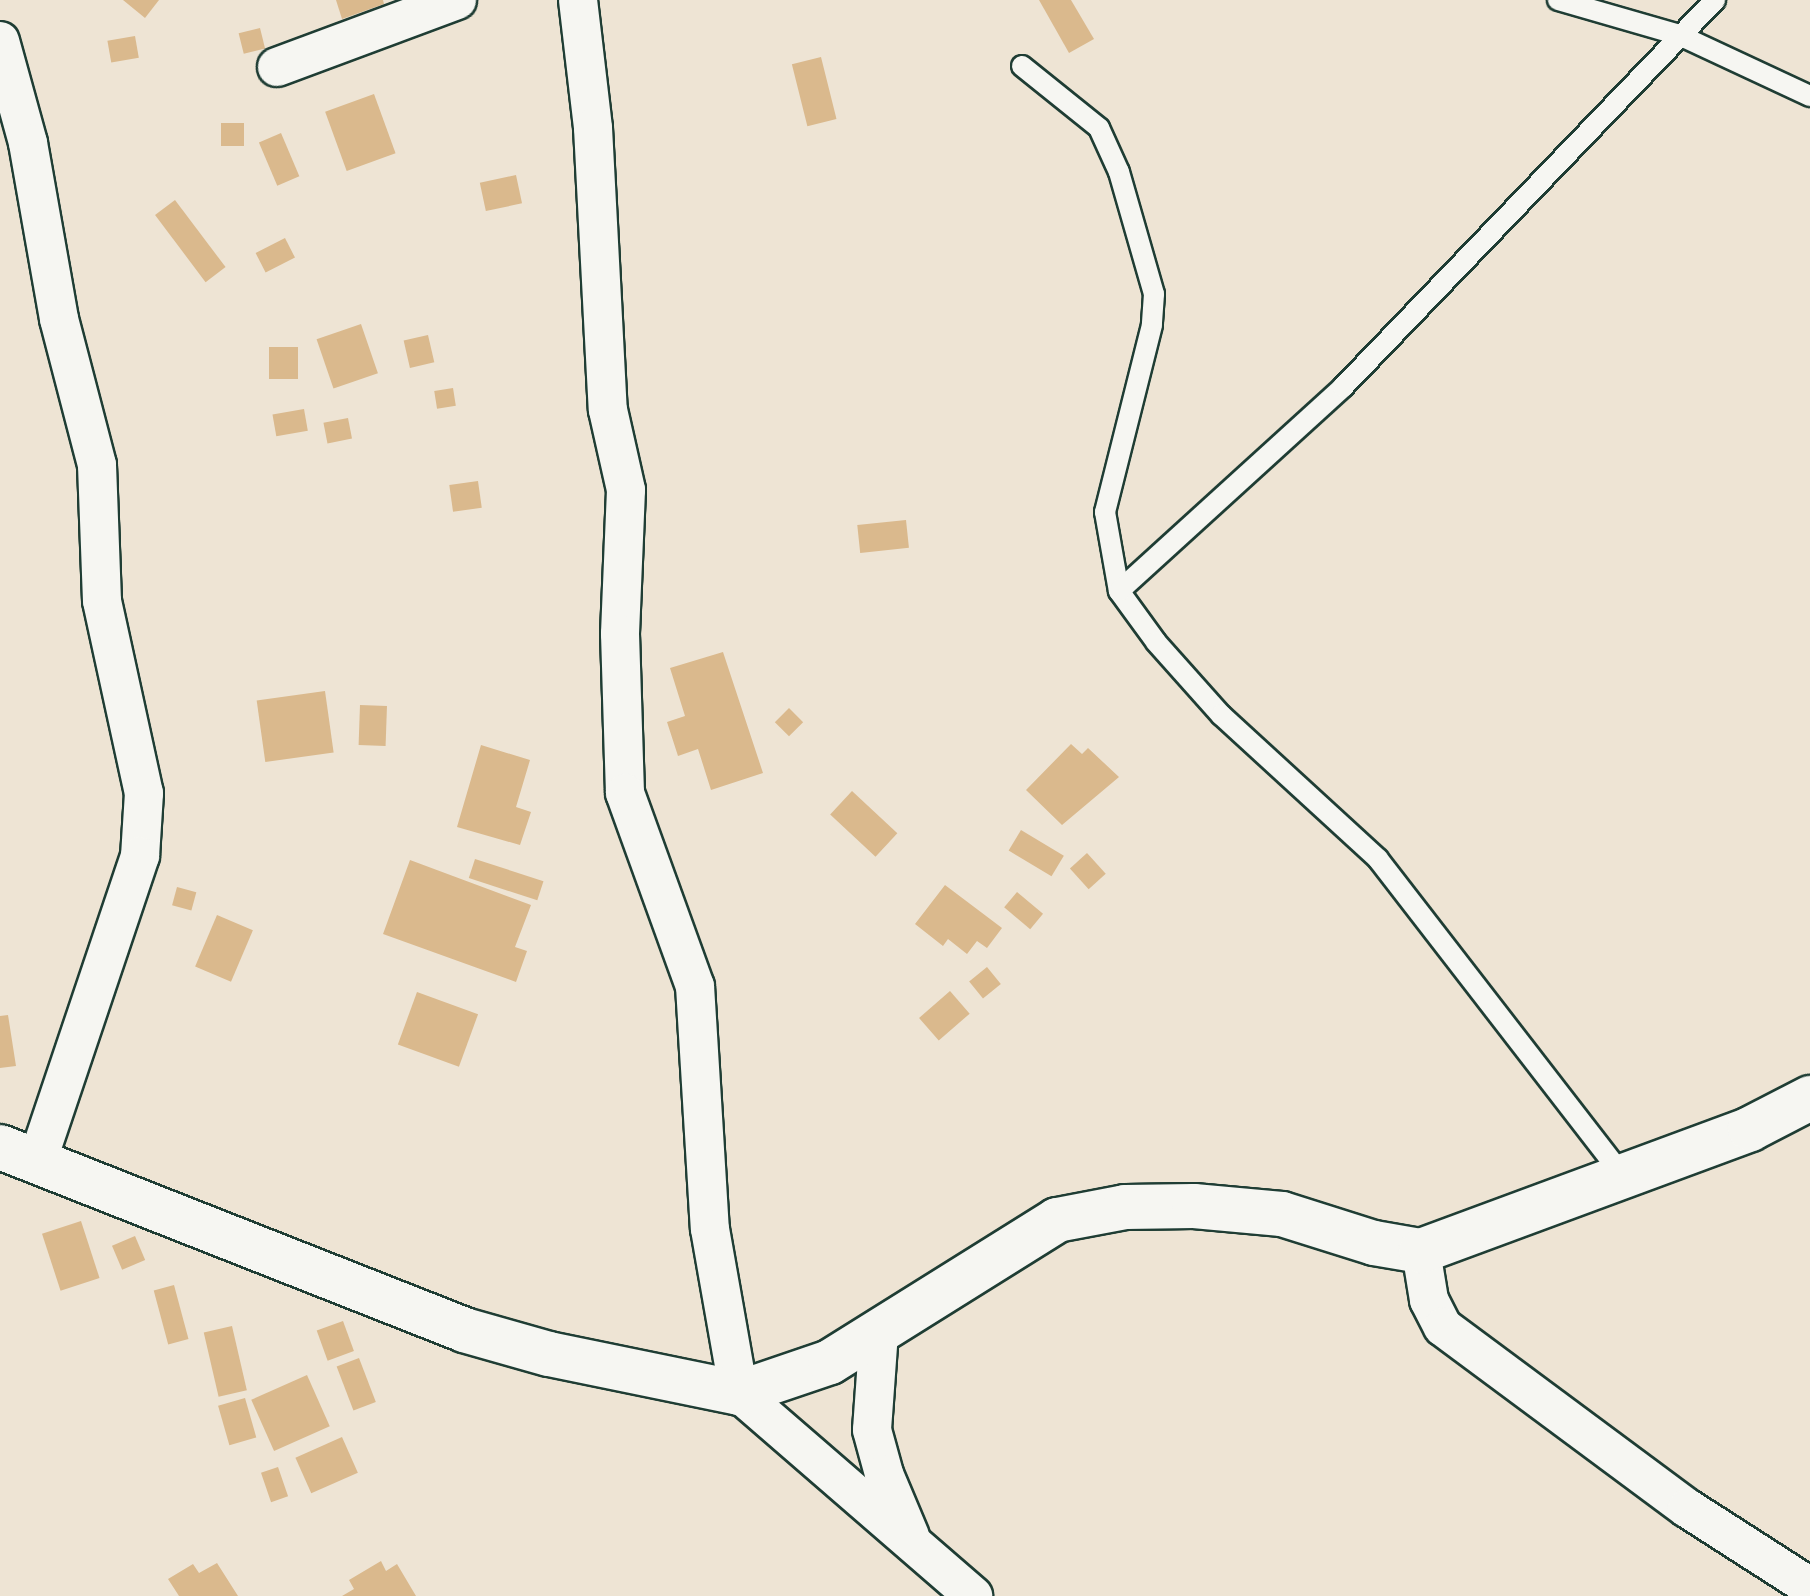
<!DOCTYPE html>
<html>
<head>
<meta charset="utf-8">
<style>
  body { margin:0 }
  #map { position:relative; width:1810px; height:1596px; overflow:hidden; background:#eee4d4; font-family:Mali,sans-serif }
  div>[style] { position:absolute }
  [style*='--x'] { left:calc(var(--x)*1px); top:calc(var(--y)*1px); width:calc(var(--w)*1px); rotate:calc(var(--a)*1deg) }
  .building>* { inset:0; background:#dab98d; transform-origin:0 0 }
  .roads { filter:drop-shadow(2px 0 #1f3d34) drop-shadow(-2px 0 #1f3d34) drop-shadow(0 2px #1f3d34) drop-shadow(0 -2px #1f3d34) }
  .service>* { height:20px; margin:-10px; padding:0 10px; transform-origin:10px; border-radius:10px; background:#f6f6f2 }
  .minor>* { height:38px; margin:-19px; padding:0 19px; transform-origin:19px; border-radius:19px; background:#f6f6f2 }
  .tertiary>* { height:44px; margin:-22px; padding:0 22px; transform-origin:22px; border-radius:22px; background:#f6f6f2 }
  span { translate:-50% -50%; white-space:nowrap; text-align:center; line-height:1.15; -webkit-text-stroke:6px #f6f6f2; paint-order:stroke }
</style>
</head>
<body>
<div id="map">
  <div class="building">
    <i style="clip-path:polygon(123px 0,159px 0,145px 18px)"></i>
    <i style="clip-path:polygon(336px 0,383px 0,384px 4px,342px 19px)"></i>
    <i style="clip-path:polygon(1039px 0,1071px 0,1094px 39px,1069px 53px)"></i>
    <i style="left:260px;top:28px;width:21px;height:22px;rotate:76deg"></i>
    <i style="left:135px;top:36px;width:22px;height:28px;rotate:80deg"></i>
    <i style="left:821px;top:57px;width:64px;height:30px;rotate:76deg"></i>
    <i style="left:374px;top:94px;width:63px;height:52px;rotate:70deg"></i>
    <i style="left:221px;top:123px;width:23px;height:23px"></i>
    <i style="left:281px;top:133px;width:47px;height:24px;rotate:67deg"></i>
    <i style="left:516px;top:175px;width:29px;height:37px;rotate:78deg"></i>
    <i style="left:175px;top:200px;width:84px;height:25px;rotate:53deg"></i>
    <i style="left:285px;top:238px;width:22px;height:33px;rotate:63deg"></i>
    <i style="left:361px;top:324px;width:52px;height:47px;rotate:71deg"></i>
    <i style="left:428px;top:335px;width:28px;height:25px;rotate:77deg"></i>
    <i style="left:269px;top:347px;width:29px;height:32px"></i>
    <i style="left:453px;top:388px;width:18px;height:19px;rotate:81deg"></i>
    <i style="left:304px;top:409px;width:22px;height:32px;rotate:80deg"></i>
    <i style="left:348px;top:418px;width:21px;height:25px;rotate:79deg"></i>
    <i style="left:478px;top:481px;width:27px;height:29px;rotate:82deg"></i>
    <i style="left:906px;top:520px;width:28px;height:49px;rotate:84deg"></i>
    <i style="clip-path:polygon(723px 652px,763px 773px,711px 790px,698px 749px,678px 756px,667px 722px,685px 716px,670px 668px)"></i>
    <i style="left:325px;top:691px;width:62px;height:69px;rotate:82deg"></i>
    <i style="left:360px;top:705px;width:27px;height:40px;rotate:2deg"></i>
    <i style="left:789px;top:708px;width:20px;height:20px;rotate:45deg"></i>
    <i style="clip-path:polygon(1071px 744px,1082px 754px,1088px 748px,1119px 777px,1062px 825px,1026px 790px)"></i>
    <i style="clip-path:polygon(481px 745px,530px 760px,516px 807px,531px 812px,520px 845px,457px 827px)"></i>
    <i style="left:852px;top:791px;width:62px;height:32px;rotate:43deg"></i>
    <i style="left:1021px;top:830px;width:50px;height:24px;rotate:31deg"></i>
    <i style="left:1087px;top:853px;width:28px;height:23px;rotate:48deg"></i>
    <i style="left:475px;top:859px;width:72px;height:20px;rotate:18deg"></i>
    <i style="clip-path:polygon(410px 860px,531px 905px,515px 947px,527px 951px,516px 982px,383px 934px)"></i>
    <i style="clip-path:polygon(945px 885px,1002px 928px,987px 948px,977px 941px,967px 954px,948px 939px,943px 946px,915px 924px)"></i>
    <i style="left:177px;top:887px;width:20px;height:19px;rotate:15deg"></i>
    <i style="left:1017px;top:892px;width:34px;height:20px;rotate:40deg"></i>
    <i style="left:217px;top:915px;width:39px;height:56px;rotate:23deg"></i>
    <i style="left:987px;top:967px;width:22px;height:23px;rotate:51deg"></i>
    <i style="left:950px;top:991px;width:30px;height:41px;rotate:49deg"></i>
    <i style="left:417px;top:992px;width:65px;height:56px;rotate:20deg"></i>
    <i style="clip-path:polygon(8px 1015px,16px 1066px,0 1068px,0 1016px)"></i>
    <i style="left:81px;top:1221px;width:60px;height:41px;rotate:72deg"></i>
    <i style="left:135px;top:1236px;width:26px;height:25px;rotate:67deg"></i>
    <i style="left:174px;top:1285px;width:56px;height:21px;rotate:75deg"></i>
    <i style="left:343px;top:1321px;width:32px;height:28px;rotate:70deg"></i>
    <i style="left:232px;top:1326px;width:66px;height:29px;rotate:77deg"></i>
    <i style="left:359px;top:1358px;width:47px;height:24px;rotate:69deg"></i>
    <i style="left:307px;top:1375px;width:56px;height:61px;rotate:66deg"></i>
    <i style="left:245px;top:1398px;width:41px;height:28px;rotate:74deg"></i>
    <i style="left:342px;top:1437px;width:39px;height:51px;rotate:66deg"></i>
    <i style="left:278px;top:1467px;width:31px;height:18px;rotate:71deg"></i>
    <i style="clip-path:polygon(381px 1561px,386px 1571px,397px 1564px,416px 1596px,342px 1596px,354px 1589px,349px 1580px)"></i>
    <i style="clip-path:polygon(217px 1563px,238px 1596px,179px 1596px,168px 1579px,193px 1564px,199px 1573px)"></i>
  </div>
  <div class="roads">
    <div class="service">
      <i style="--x:1558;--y:0;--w:126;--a:16.1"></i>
      <i style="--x:1679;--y:35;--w:145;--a:25"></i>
      <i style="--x:1022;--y:66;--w:99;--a:38.8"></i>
      <i style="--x:1099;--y:128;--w:48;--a:65.6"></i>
      <i style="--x:1119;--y:172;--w:127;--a:74"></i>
      <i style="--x:1154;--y:294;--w:31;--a:94"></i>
      <i style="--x:1152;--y:325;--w:193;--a:104.1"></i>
      <i style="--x:1105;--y:512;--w:80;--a:80"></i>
      <i style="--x:1119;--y:591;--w:63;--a:54"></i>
      <i style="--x:1156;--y:642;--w:98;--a:48.3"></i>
      <i style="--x:1221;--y:715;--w:213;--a:42.5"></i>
      <i style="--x:1378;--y:859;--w:402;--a:52.3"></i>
      <i style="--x:1119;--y:591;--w:303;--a:-42.3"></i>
      <i style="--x:1343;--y:387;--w:537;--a:-46.13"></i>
    </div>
    <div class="minor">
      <i style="--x:578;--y:0;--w:129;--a:83.3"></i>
      <i style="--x:593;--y:128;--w:282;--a:87"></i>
      <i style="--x:608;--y:410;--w:82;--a:77.3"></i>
      <i style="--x:626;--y:490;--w:144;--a:92.4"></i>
      <i style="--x:620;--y:634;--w:159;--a:88.2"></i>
      <i style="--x:625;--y:793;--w:205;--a:70.1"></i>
      <i style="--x:695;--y:986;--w:243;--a:86.5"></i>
      <i style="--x:710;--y:1229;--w:167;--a:80"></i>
      <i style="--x:739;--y:1393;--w:310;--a:40.9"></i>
      <i style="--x:0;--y:41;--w:106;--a:74.6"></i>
      <i style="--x:28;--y:143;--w:179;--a:80"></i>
      <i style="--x:59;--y:319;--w:151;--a:75.4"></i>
      <i style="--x:97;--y:465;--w:136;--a:87.9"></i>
      <i style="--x:102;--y:601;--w:197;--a:77.7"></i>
      <i style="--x:144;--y:793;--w:63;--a:93.6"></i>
      <i style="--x:140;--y:856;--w:323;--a:108.6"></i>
      <i style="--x:277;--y:67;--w:192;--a:-20.4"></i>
      <i style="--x:1421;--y:1251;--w:50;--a:80.7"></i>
      <i style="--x:1429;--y:1300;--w:30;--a:63"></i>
      <i style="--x:1443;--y:1327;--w:304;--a:36.6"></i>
      <i style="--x:1687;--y:1508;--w:146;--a:32.7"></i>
      <i style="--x:879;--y:1332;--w:98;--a:94.1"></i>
      <i style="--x:872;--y:1430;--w:46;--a:74.7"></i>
      <i style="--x:884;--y:1474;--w:67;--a:67.2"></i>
    </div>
    <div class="tertiary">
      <i style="--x:0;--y:1147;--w:499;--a:21.5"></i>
      <i style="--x:464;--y:1330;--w:88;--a:15.8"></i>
      <i style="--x:549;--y:1354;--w:194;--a:11.6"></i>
      <i style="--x:739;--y:1393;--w:96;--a:-18.8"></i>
      <i style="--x:830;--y:1362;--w:268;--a:-32"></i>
      <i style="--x:1057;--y:1220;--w:69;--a:-10.8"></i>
      <i style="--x:1125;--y:1207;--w:69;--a:-0.8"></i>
      <i style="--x:1194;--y:1206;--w:88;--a:5.2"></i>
      <i style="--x:1282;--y:1214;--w:96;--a:17.5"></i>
      <i style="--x:1374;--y:1243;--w:48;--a:9.7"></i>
      <i style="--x:1421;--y:1251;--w:351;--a:-20.3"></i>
      <i style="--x:1750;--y:1129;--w:68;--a:-27.3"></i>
    </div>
  </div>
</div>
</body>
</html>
